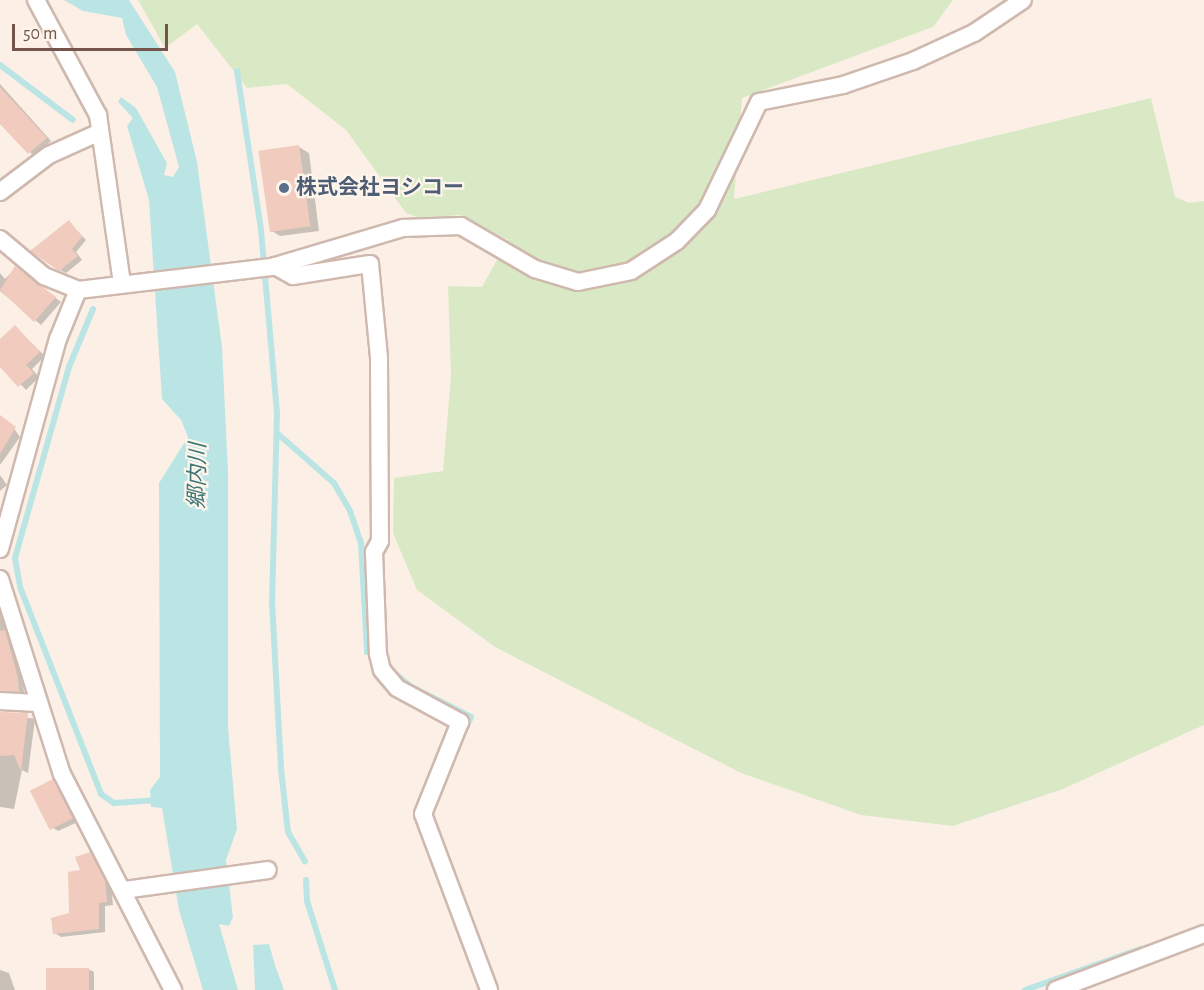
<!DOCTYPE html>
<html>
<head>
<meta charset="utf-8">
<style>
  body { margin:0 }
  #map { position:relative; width:1204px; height:990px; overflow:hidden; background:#fcf0e6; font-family:"Alegreya Sans","Noto Sans JP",sans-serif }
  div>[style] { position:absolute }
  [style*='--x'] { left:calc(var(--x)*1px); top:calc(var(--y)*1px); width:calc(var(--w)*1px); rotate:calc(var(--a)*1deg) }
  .green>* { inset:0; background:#d9e9c5 }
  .water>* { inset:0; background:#bbe5e5 }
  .shadow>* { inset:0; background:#0003 }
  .stream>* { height:6px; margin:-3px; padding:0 3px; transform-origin:3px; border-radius:3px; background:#bbe5e5 }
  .building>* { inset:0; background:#f0cbbe; transform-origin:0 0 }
  .roads { filter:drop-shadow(2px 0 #cfb9af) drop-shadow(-2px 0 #cfb9af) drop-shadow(0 2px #cfb9af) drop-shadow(0 -2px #cfb9af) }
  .street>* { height:16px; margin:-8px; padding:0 8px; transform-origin:8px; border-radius:8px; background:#fff }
  .dots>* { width:16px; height:16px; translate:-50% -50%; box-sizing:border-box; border:3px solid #fef5ec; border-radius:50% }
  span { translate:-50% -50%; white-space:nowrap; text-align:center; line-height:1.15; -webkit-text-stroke:4.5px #fef5ec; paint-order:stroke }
  .service-label { font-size:21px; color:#4e5e75; font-weight:700 }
  .left { translate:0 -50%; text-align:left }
  .water-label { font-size:22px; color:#407879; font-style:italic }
  .scale { position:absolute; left:12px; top:24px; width:156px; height:27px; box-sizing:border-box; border:3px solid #74544b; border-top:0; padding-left:8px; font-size:18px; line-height:21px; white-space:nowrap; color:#74544b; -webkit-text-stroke:4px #fef5ec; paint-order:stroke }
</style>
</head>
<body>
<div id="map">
  <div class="green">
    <i style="clip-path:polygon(138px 0,953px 0,933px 27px,742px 98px,734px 199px,1151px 98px,1175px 197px,1189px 203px,1204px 201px,1204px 725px,1063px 789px,953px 826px,861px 815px,741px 773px,495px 647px,417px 590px,393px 533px,394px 478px,443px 471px,451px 375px,448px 286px,482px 287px,508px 240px,460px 215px,420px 218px,406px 213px,346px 130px,287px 84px,247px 88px,197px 24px,165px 48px)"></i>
  </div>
  <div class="water">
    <i style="clip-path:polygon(64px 0,129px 0,175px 72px,197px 162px,222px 347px,228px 473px,228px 727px,237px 829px,226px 860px,233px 917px,229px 926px,219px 924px,238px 990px,203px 990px,179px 910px,162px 808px,151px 807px,150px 790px,160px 777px,159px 483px,188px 437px,181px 420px,162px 399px,149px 200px,127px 126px,133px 118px,118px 102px,121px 97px,136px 108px,167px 163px,164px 175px,173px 177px,179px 167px,157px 87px,126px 35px,122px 18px,83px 11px)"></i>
    <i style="clip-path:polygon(269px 944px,275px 965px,284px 990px,255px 990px,253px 945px)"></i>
  </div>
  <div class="shadow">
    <i style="clip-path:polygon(0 84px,51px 141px,34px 156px,0 123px)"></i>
    <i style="clip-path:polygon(299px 147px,309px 153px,319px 231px,280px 236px,270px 230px)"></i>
    <i style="clip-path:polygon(69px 222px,86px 240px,76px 252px,82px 260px,66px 273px,60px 270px)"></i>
    <i style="clip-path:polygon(16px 268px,61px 302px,41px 325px,0 291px,0 273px,5px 279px)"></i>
    <i style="clip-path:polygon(15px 327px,45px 356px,32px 369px,39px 377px,26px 390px,0 363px,0 342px)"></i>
    <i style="clip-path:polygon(10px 423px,20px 437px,0 465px,0 427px)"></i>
    <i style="clip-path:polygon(0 475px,7px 485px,0 491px)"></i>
    <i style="clip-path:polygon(0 612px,6px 615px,25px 695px,0 702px)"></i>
    <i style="clip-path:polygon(0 713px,35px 719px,28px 773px,22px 770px,14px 809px,0 807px)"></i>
    <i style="clip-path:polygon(53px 781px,78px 822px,58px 831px,52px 827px)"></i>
    <i style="clip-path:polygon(90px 853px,111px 885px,113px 905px,105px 906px,105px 932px,61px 937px,55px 933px,71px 914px)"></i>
    <i style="clip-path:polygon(88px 969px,94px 972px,94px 990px,47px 990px)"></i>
    <i style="clip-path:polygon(0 970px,9px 973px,15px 990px,0 990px)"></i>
  </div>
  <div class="stream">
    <i style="--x:0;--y:65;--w:91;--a:37"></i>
    <i style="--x:237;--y:71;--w:161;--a:81.4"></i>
    <i style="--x:261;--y:230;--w:184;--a:85"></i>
    <i style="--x:277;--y:413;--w:189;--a:91.5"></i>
    <i style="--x:272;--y:602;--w:167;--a:86.9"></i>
    <i style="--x:281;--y:769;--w:63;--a:83.7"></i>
    <i style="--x:288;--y:832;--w:34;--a:60"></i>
    <i style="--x:93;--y:309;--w:63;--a:112.5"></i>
    <i style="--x:69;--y:367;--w:198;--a:105.8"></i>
    <i style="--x:15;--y:558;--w:29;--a:80"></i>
    <i style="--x:20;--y:587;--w:222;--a:68.6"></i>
    <i style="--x:101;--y:794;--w:16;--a:35"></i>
    <i style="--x:114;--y:803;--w:44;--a:-3.9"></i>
    <i style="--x:277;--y:433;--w:76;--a:41.3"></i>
    <i style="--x:334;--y:483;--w:32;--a:60"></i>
    <i style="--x:350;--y:511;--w:34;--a:71"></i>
    <i style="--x:361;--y:543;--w:109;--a:86.8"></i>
    <i style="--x:367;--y:652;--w:5;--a:22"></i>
    <i style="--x:391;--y:670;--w:25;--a:40"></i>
    <i style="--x:410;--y:686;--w:68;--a:26.9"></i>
    <i style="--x:471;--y:717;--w:14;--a:115"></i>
    <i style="--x:306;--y:880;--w:21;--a:87"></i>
    <i style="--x:307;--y:901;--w:93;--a:72.5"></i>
    <i style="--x:1025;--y:990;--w:123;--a:-19.5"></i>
  </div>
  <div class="building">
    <i style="clip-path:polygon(0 87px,47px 138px,28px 154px,0 124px)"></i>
    <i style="left:299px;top:145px;width:82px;height:41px;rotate:82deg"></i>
    <i style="clip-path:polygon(69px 220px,82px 237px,72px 249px,78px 256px,59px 271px,30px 251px)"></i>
    <i style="clip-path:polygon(15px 266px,56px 297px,34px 322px,0 290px)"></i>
    <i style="clip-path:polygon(15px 325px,40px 352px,26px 365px,34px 373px,18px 387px,0 367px,0 339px)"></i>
    <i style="clip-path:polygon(0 415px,16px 427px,0 454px)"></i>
    <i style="clip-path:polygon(5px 630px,18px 678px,19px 692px,0 691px,0 631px)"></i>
    <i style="clip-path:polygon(0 712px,28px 713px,21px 771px,14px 755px,0 756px)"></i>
    <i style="left:53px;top:779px;width:44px;height:26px;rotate:63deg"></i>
    <i style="clip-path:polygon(90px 852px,105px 880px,107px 902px,99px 903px,99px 929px,53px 934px,51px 918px,69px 913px,68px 872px,80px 870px,75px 857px)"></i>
    <i style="left:46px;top:968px;width:43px;height:22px"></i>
  </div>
  <div class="roads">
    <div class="street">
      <i style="--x:36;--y:0;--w:131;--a:61.7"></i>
      <i style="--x:98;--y:115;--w:171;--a:81.9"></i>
      <i style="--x:0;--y:192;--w:61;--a:-37.1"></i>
      <i style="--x:49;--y:155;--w:56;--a:-24.3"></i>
      <i style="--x:0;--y:239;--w:57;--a:40.1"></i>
      <i style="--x:44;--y:276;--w:37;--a:22"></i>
      <i style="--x:275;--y:266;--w:21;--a:29"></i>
      <i style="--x:293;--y:276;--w:78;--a:-8.9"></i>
      <i style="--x:370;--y:264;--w:94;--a:84.5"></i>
      <i style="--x:379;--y:358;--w:183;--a:89.7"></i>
      <i style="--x:380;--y:541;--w:13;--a:119"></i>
      <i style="--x:374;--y:552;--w:102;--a:87.8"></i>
      <i style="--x:378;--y:654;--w:16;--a:76"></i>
      <i style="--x:382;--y:670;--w:23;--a:50"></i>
      <i style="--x:397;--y:688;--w:72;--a:28.4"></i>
      <i style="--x:460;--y:722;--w:99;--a:111.9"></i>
      <i style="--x:423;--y:814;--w:188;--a:69.4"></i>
      <i style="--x:0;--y:549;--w:218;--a:-74.6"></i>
      <i style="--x:58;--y:339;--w:53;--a:-67.8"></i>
      <i style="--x:78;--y:290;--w:195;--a:-6.8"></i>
      <i style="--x:272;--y:267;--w:137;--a:-16.6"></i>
      <i style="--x:403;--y:228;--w:58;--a:-2"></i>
      <i style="--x:461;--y:226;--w:86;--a:30.2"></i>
      <i style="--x:535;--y:269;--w:45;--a:16.8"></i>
      <i style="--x:578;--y:282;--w:54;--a:-11.7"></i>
      <i style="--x:631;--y:271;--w:55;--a:-33.1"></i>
      <i style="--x:677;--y:241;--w:43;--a:-45.9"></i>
      <i style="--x:707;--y:210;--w:120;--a:-64.3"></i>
      <i style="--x:759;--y:102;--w:86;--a:-11.4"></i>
      <i style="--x:843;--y:85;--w:74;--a:-18.9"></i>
      <i style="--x:913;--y:61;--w:67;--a:-24.7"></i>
      <i style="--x:974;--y:33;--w:59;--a:-34"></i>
      <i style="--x:0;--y:579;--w:205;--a:72.4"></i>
      <i style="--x:62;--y:774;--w:243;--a:62.8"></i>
      <i style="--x:0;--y:701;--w:37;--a:3"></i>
      <i style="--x:124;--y:890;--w:145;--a:-7.9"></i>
      <i style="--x:1056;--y:990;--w:158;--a:-20.7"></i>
    </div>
  </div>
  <div class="dots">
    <i style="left:284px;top:188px;background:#5c6f8a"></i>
  </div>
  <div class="service-label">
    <span class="left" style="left:296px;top:188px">株式会社ヨシコー</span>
  </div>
  <div class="water-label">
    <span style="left:198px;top:476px;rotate:-89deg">郷内川</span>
  </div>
  <div class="scale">50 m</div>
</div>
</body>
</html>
